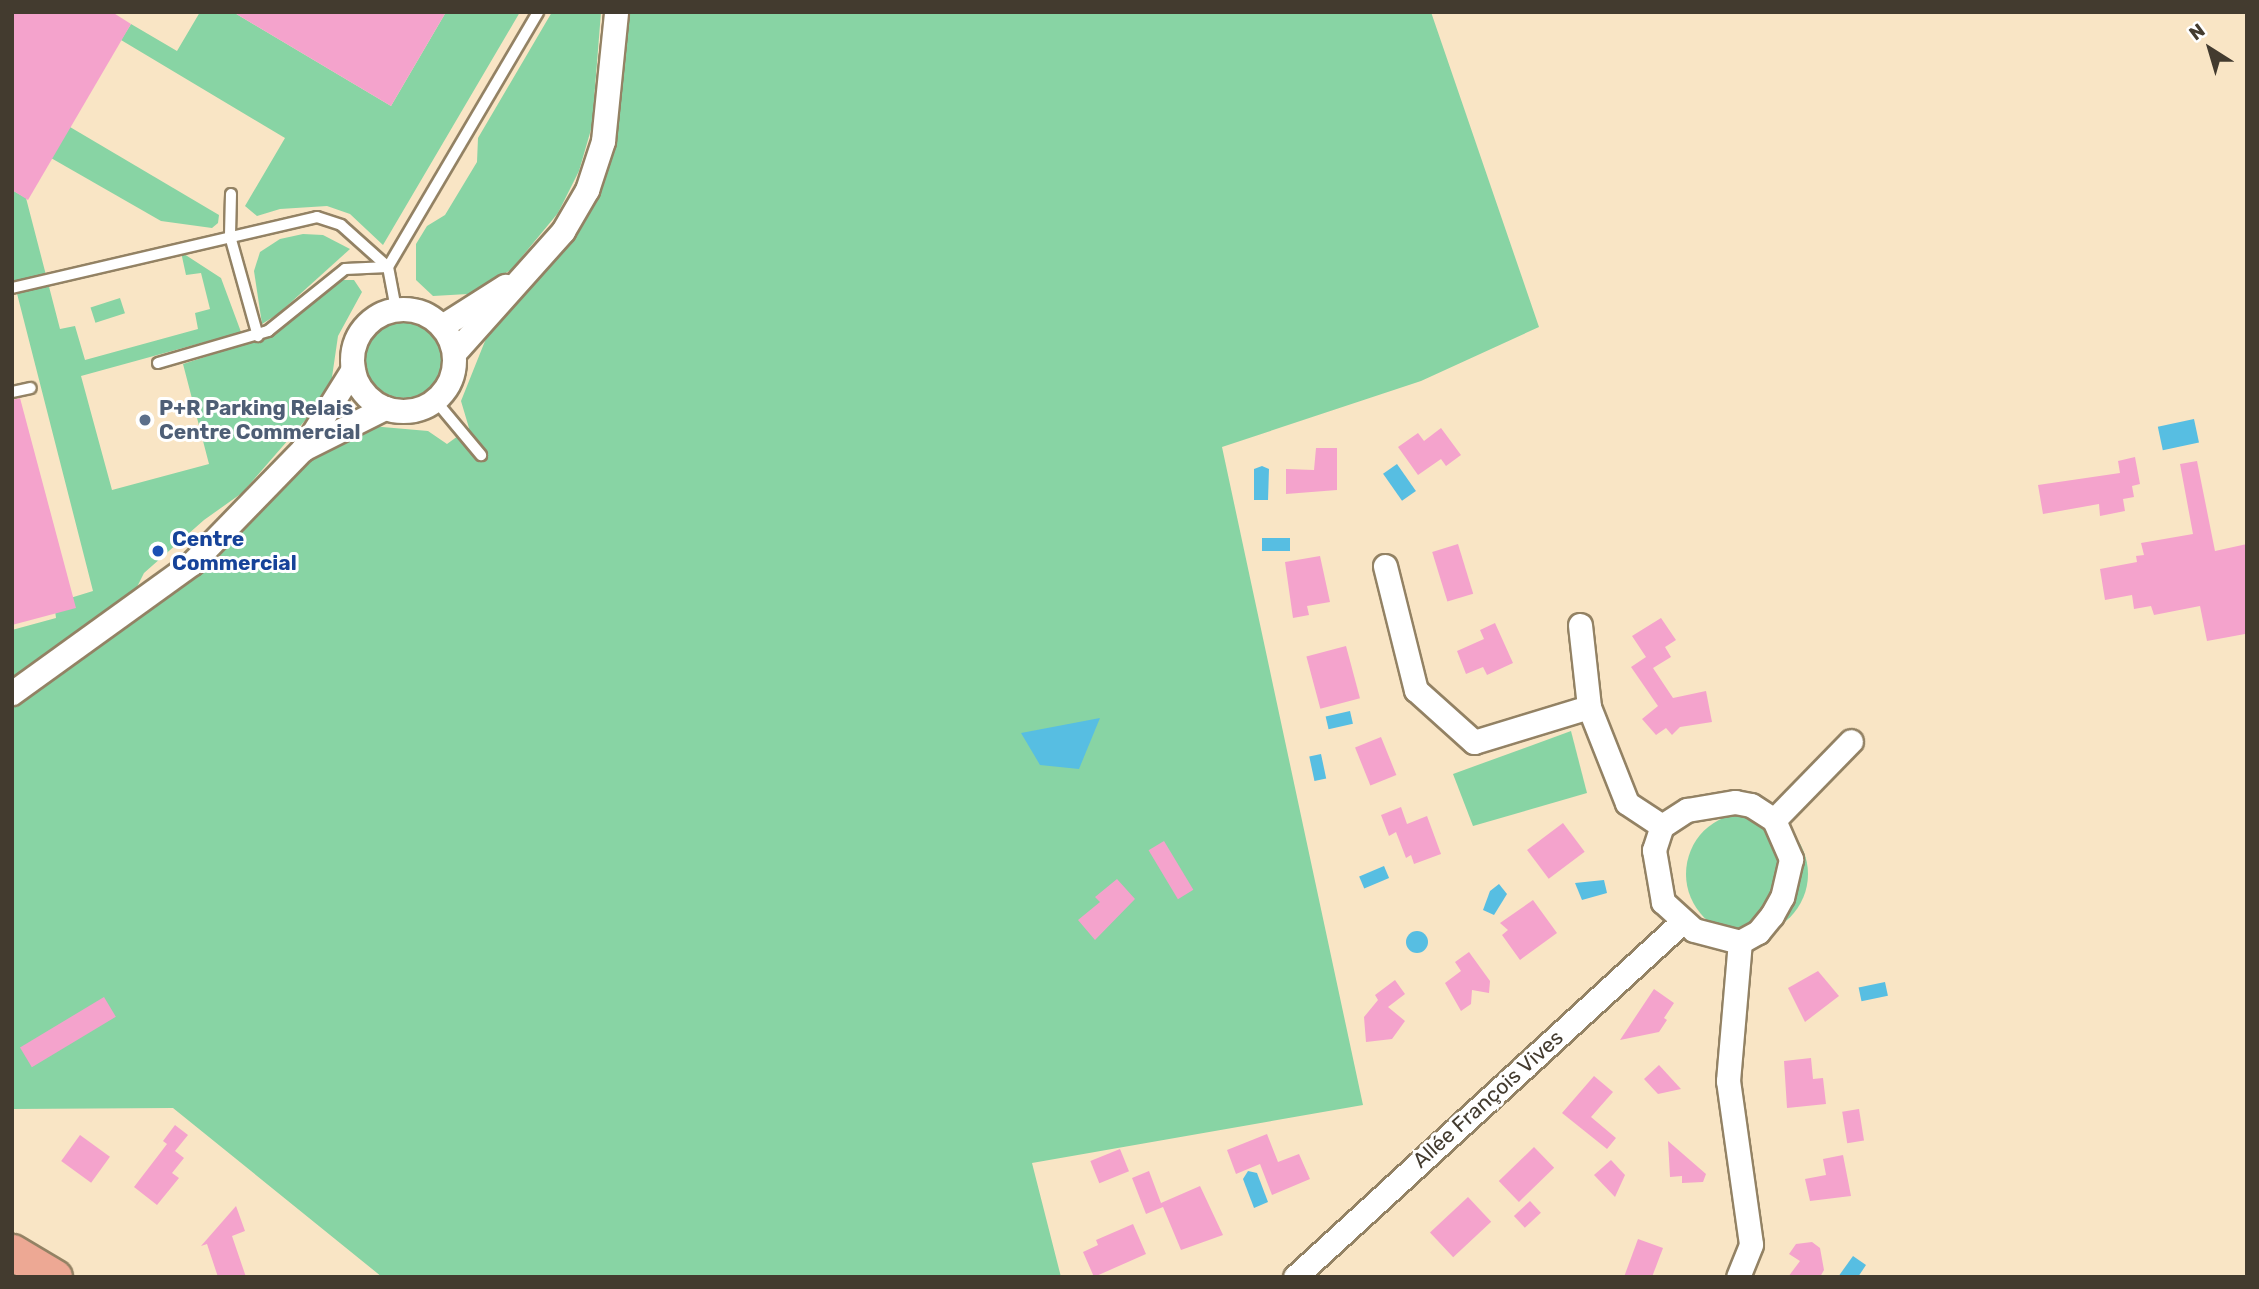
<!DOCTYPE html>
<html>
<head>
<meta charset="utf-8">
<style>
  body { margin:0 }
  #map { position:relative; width:2259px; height:1289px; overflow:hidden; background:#f9e5c5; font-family:Rubik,sans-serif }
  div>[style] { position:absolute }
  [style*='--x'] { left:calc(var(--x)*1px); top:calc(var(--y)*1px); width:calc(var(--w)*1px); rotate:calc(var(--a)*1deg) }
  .green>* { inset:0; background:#88d4a4; transform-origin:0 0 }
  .round { border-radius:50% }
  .water>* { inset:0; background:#57bee2; transform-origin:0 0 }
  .building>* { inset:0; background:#f4a3cc; transform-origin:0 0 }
  .roads { filter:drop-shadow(2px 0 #938264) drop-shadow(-2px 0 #938264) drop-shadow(0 2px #938264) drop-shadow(0 -2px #938264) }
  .lane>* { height:10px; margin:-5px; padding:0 5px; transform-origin:5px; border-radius:5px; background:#fff }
  .street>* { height:23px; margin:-11.5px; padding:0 11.5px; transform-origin:11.5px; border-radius:11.5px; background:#fff }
  .street>.ring { margin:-11.5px; padding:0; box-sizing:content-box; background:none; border:23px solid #fff; border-radius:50% }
  .primary>* { height:35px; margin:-17.5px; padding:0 17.5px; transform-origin:17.5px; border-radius:17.5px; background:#eda894 }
  .dots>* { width:19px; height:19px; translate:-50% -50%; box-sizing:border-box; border:4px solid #fff; border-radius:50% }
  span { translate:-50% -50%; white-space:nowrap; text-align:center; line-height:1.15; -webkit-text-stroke:6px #fff; paint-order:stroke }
  .service-label { font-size:21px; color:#4e5e75; font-weight:700 }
  .left { translate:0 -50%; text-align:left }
  .transit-label { font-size:21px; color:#164399; font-weight:700 }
  .street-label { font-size:21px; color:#433b2f }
  .frame { position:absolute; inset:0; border:14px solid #433b2f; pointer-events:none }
  .north { position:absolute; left:2175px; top:14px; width:70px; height:70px; -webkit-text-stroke:5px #fff; paint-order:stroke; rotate:323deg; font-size:19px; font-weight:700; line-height:28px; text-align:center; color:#433b2f }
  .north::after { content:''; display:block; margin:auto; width:24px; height:32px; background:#433b2f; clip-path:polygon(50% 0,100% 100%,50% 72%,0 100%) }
</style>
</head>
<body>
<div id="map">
  <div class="green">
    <i style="clip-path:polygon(200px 12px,233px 12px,391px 106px,446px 12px,520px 12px,383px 245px,350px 214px,327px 206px,280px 209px,257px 216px,245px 206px,285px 138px,121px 40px,131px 24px,177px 51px)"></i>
    <i style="clip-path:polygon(552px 12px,601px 12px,592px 126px,579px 171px,558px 213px,511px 270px,468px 294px,433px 296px,416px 280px,416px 244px,427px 226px,445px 215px,477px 162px,478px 138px)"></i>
    <i style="clip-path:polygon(623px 12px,1431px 12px,1539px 327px,1421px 381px,1222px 447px,1363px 1105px,1032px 1163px,1061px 1277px,382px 1277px,173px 1108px,12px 1109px,12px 704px,72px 665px,181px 583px,313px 455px,371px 426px,428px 431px,447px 444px,469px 428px,461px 401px,489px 331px,533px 285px,584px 211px)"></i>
    <i style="clip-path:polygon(70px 127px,219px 215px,218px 223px,212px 228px,161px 221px,51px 158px)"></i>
    <i style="clip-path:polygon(12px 190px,26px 198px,60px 329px,75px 326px,85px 360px,198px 329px,195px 313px,210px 309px,201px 273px,186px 275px,181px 252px,221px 278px,241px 332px,81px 376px,112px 490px,209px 464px,183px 364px,276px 334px,338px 280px,354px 280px,362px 292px,338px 336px,331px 384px,322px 401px,242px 493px,204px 520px,144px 573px,133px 595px,12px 678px,12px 630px,56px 618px,54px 603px,93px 591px,12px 274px)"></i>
    <i style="clip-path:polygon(303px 234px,323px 235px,350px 249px,278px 314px,262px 324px,254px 271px,260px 252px,280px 239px)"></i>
    <i style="left:120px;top:298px;width:16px;height:31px;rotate:72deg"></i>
    <i class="round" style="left:364px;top:318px;width:80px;height:80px"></i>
    <i style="clip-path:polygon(1571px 731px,1587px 793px,1473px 826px,1453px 774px)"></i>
    <i class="round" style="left:1686px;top:813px;width:122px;height:122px"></i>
  </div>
  <div class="water">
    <i style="left:2194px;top:419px;width:24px;height:37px;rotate:78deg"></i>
    <i style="left:1397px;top:464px;width:33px;height:17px;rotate:55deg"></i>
    <i style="clip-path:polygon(1262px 466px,1269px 469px,1268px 500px,1254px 500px,1254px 469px)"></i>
    <i style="left:1290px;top:538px;width:13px;height:28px;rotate:90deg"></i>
    <i style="left:1350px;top:711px;width:13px;height:25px;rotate:77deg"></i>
    <i style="clip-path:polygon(1100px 718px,1079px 769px,1040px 765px,1021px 733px)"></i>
    <i style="left:1321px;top:754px;width:25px;height:12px;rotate:78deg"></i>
    <i style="left:1384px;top:866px;width:13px;height:27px;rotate:67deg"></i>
    <i style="clip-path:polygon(1604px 880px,1607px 893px,1582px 900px,1575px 883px)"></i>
    <i style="clip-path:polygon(1499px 884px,1507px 894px,1494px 915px,1483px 910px,1490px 891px)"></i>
    <i class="round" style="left:1406px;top:931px;width:22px;height:22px"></i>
    <i style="left:1885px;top:982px;width:14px;height:27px;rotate:78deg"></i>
    <i style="clip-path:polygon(1248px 1171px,1257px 1173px,1268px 1202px,1254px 1208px,1243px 1179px)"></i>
    <i style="clip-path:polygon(1853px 1256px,1866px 1265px,1858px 1277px,1838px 1277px)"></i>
  </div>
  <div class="building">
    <i style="clip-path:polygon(12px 12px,112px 12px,131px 24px,28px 200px,12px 190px)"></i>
    <i style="clip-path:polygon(233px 12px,446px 12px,391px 106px)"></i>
    <i style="clip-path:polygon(20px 398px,76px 608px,12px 625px,12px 400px)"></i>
    <i style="clip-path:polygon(1441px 428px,1461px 455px,1446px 466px,1441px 459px,1418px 475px,1398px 447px,1418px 433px,1424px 441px)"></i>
    <i style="clip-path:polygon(1316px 448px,1337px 448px,1337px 490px,1286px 494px,1286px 469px,1314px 470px)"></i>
    <i style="clip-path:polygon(2135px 457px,2140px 484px,2132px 486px,2134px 497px,2123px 499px,2125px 511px,2100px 516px,2099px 504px,2043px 514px,2038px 485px,2120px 473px,2118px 461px)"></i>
    <i style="clip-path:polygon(2197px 461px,2215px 551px,2247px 544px,2245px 634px,2207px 641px,2200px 606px,2154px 615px,2151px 606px,2134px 609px,2132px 595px,2105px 600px,2100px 569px,2137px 562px,2136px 556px,2144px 555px,2141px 543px,2193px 534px,2180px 464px)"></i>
    <i style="left:1458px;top:544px;width:52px;height:27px;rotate:73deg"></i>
    <i style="clip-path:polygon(1320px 556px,1330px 602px,1307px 606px,1309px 615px,1293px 618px,1285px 562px)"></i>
    <i style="clip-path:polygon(1661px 618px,1676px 640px,1665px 647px,1671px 657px,1653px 668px,1673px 698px,1706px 691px,1712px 722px,1680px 727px,1672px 735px,1666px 728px,1656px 735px,1642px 719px,1658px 706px,1631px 667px,1646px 657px,1632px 636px)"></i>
    <i style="clip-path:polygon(1495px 623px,1513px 663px,1487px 675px,1483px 667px,1466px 674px,1457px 651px,1484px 639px,1480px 630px)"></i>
    <i style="left:1346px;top:646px;width:54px;height:41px;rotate:75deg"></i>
    <i style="left:1381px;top:737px;width:41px;height:28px;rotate:68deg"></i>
    <i style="clip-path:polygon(1401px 807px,1407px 824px,1427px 816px,1441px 854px,1414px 864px,1411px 855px,1406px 858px,1396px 832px,1389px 836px,1381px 815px)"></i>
    <i style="left:1563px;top:823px;width:36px;height:45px;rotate:53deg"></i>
    <i style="left:1164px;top:841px;width:57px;height:18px;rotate:59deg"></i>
    <i style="clip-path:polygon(1117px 879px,1135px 899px,1095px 940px,1078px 920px,1100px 902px,1095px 897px)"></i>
    <i style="clip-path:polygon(1533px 900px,1557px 933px,1520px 960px,1502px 935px,1508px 930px,1500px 923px)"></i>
    <i style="clip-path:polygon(1469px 952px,1490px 981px,1489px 993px,1472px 990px,1471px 1004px,1461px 1011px,1445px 983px,1461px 971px,1455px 962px)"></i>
    <i style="clip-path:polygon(1818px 971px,1839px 996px,1805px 1022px,1788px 988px)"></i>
    <i style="clip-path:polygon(1395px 980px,1405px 994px,1388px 1007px,1405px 1021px,1392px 1039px,1366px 1042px,1364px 1017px,1378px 1000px,1375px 995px)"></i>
    <i style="clip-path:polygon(1654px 989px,1674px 1003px,1664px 1018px,1667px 1020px,1659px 1032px,1620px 1040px)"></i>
    <i style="left:104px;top:997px;width:23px;height:98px;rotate:59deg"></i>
    <i style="clip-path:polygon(1811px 1058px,1813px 1079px,1823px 1078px,1826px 1104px,1787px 1108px,1784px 1061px)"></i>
    <i style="clip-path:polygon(1659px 1065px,1681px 1089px,1658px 1094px,1644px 1079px)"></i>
    <i style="clip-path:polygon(1594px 1076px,1613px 1092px,1591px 1117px,1616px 1138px,1607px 1149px,1562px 1113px)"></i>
    <i style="left:1859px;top:1109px;width:32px;height:17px;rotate:81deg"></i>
    <i style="clip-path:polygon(175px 1125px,188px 1135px,175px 1151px,184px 1158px,172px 1173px,179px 1178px,157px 1205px,134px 1187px,167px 1144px,163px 1141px)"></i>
    <i style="clip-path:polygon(1267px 1134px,1278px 1162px,1299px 1154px,1310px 1179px,1272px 1195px,1260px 1164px,1236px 1174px,1227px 1150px)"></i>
    <i style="left:80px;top:1135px;width:37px;height:32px;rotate:36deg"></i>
    <i style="clip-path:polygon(1668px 1141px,1706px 1174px,1703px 1182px,1682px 1183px,1682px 1176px,1670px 1177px)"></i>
    <i style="left:1534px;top:1147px;width:29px;height:49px;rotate:46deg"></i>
    <i style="left:1120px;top:1149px;width:24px;height:32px;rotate:68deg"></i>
    <i style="clip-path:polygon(1843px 1155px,1851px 1196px,1810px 1201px,1805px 1179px,1826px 1175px,1823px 1159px)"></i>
    <i style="clip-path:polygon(1611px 1160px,1625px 1175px,1615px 1197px,1594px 1175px)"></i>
    <i style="clip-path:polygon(1149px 1171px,1161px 1203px,1200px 1186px,1223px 1235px,1181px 1250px,1163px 1207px,1146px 1214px,1132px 1178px)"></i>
    <i style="left:1468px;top:1197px;width:34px;height:52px;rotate:47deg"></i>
    <i style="left:1530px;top:1201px;width:16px;height:22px;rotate:47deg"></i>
    <i style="clip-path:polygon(236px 1206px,245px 1231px,232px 1236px,246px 1277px,218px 1277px,207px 1244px,201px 1246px)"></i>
    <i style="clip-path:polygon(1133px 1224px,1146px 1254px,1094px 1277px,1083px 1252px,1098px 1245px,1096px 1240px)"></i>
    <i style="clip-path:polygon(1638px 1239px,1663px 1248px,1652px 1277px,1624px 1277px)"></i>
    <i style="clip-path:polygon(1812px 1242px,1820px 1248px,1824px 1270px,1820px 1277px,1788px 1277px,1800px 1261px,1789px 1254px,1796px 1244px)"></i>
  </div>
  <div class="roads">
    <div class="lane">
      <i style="--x:231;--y:194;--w:42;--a:91.4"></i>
      <i style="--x:230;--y:236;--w:104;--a:74.4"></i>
      <i style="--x:388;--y:267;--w:296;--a:-59.5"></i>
      <i style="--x:12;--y:288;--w:313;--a:-13.1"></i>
      <i style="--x:317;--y:217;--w:25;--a:18"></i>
      <i style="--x:341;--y:225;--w:63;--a:41.8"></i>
      <i style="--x:388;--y:267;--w:43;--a:79.2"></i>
      <i style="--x:158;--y:363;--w:115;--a:-16.2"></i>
      <i style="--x:268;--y:331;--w:99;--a:-38.8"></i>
      <i style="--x:345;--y:269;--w:43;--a:-2.7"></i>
      <i style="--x:12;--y:392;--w:19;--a:-12"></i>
      <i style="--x:435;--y:400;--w:72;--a:50.1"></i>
    </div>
    <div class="street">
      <i class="ring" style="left:352px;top:309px;width:79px;height:79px"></i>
      <i style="--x:442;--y:326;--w:75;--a:-32.4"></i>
      <i style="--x:454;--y:353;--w:164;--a:-48.2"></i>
      <i style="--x:563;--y:231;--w:48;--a:-59.7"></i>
      <i style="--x:587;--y:190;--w:52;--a:-71.9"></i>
      <i style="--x:603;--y:141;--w:130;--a:-84.2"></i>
      <i style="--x:303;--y:449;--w:92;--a:-26.6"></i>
      <i style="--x:1385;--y:566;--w:128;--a:76"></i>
      <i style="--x:1416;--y:690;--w:78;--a:41.9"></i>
      <i style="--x:1474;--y:742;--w:120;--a:-16.9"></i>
      <i style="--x:1580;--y:625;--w:82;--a:83.7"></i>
      <i style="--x:1589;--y:707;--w:103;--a:68.4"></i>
      <i style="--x:1627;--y:803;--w:42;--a:33.3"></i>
      <i style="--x:12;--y:693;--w:222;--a:-35.8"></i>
      <i style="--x:192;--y:563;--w:159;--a:-45.8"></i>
      <i style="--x:303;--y:449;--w:94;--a:-58"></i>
      <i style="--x:1735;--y:802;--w:16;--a:11"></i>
      <i style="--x:1751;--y:805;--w:27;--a:33"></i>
      <i style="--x:1774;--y:820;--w:43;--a:66.4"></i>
      <i style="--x:1791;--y:859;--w:39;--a:103"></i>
      <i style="--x:1782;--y:897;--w:21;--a:119"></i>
      <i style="--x:1772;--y:915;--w:22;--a:129"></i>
      <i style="--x:1758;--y:932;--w:21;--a:151"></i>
      <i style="--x:1740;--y:942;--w:48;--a:-165.4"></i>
      <i style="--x:1694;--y:930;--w:42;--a:-137.9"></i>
      <i style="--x:1663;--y:902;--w:53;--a:-99.8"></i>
      <i style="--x:1654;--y:850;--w:25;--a:-72"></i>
      <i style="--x:1662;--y:826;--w:30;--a:-33"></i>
      <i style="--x:1687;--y:810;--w:49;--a:-9.5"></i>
      <i style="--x:1774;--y:820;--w:110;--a:-45.7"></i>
      <i style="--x:1295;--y:1277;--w:525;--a:-42.53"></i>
      <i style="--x:1738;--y:1277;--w:35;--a:-68"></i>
      <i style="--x:1751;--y:1244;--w:165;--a:-98"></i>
      <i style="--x:1728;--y:1081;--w:140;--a:-85.1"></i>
    </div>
    <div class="primary">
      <i style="--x:12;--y:1252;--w:49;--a:30.8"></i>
    </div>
  </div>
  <div class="dots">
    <i style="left:145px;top:420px;background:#5c6f8a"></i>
    <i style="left:158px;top:551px;background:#1a4fb4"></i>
  </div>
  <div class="service-label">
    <span class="left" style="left:159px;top:420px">P+R Parking Relais<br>Centre Commercial</span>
  </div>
  <div class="transit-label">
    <span class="left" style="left:172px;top:551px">Centre<br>Commercial</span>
  </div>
  <div class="street-label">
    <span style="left:1488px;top:1099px;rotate:-42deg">Allée François Vives</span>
  </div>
  <div class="frame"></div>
  <div class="north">N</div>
</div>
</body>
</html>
